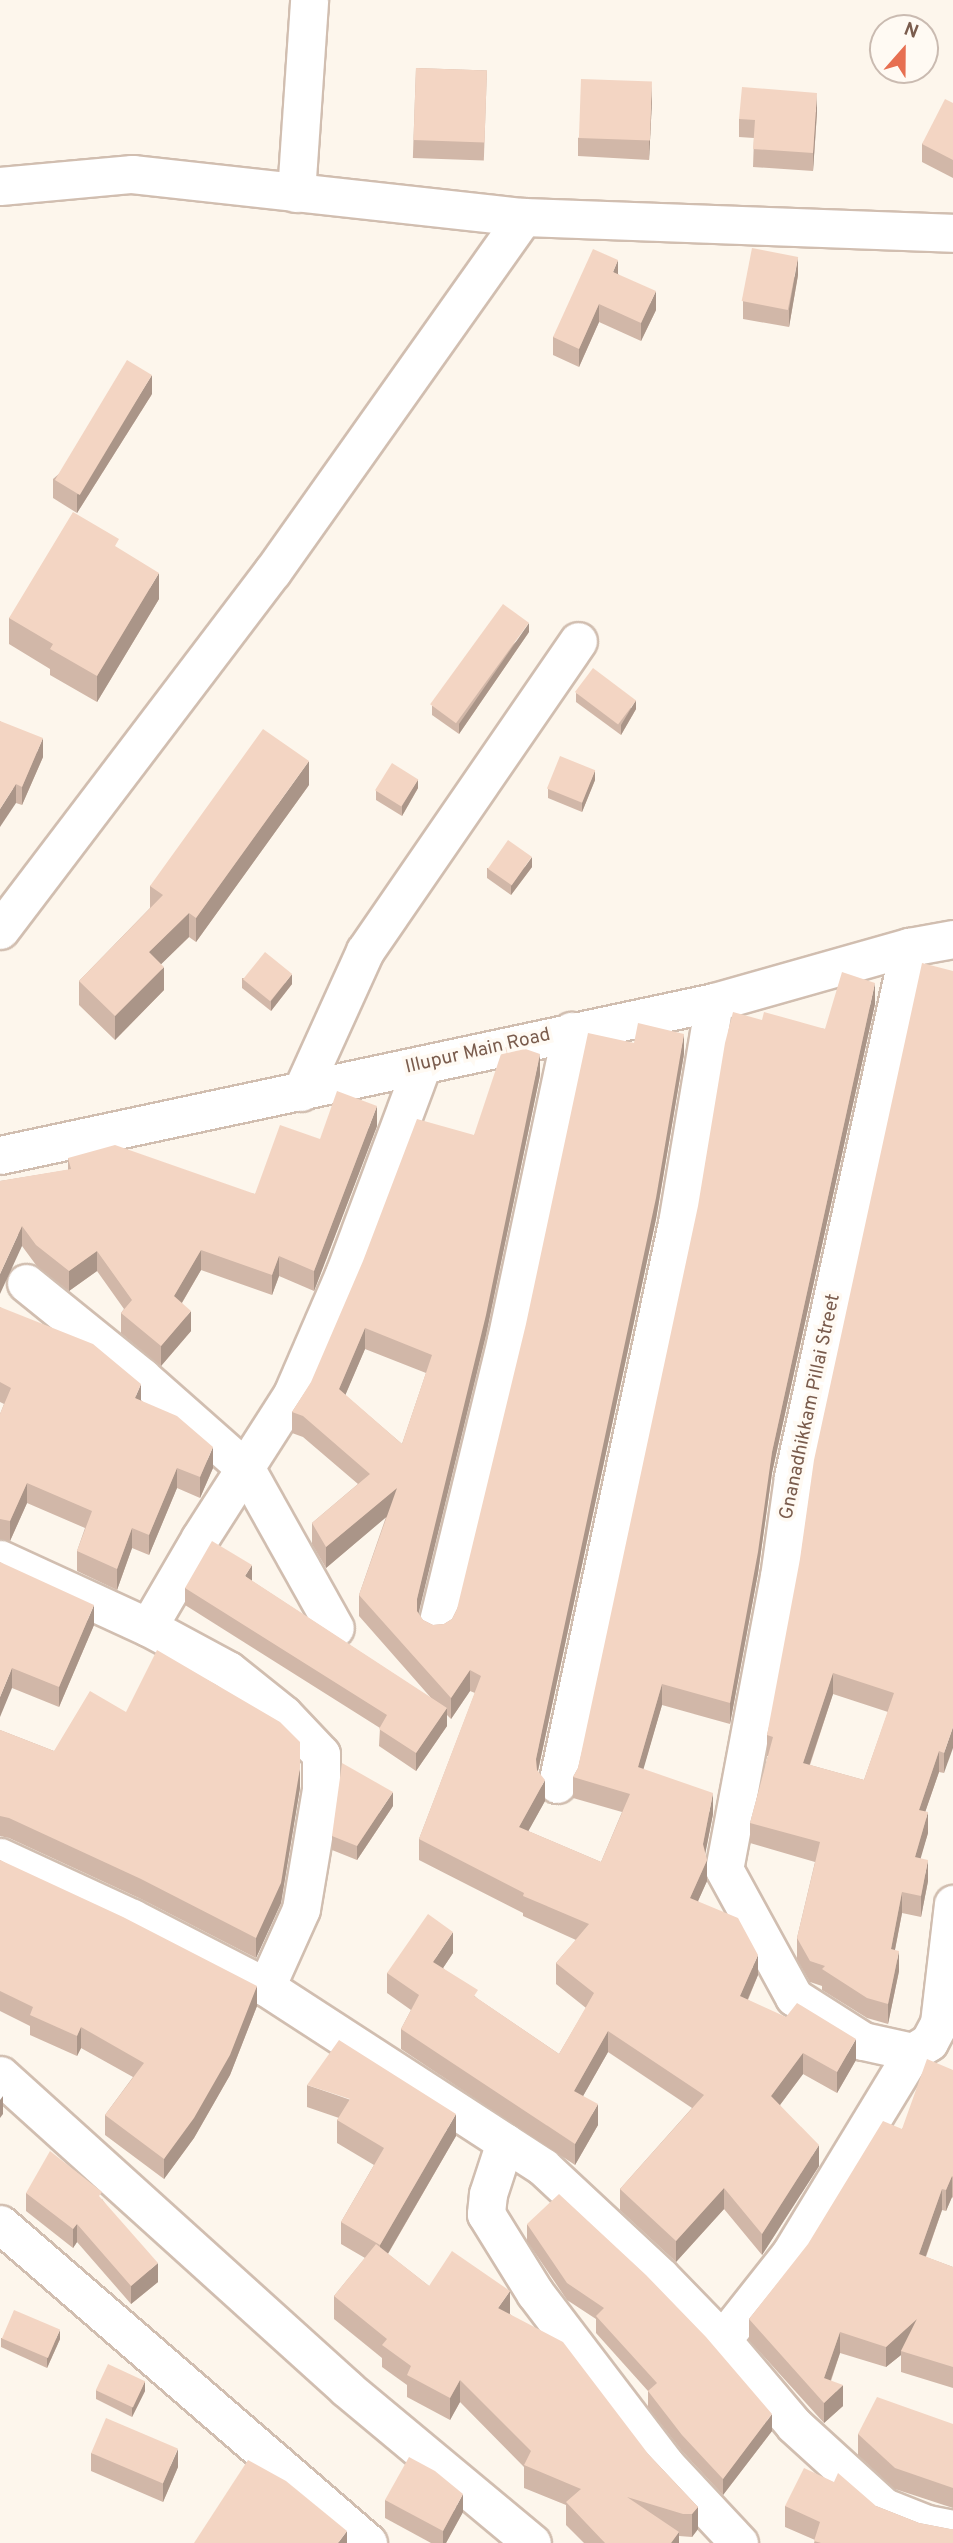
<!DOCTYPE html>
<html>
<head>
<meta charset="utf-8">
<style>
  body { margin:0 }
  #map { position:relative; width:953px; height:2543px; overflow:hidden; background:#fdf6ec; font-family:Overpass,sans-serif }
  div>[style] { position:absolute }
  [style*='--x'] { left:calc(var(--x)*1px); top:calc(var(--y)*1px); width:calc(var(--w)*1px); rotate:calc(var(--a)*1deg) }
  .roads { filter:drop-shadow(2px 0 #d1beb0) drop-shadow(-2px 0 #d1beb0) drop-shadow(0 2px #d1beb0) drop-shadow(0 -2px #d1beb0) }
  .minor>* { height:37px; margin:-18.5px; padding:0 18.5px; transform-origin:18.5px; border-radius:18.5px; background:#fff }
  .wall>* { inset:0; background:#d1b7a8; transform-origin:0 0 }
  .shaded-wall>* { inset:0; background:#aa9588 }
  .building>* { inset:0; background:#f3d5c3; transform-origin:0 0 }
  span { translate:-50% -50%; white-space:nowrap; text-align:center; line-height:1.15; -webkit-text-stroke:7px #fffaf3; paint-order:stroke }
  .street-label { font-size:19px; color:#7a5c4d }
  .north { position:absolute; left:869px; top:14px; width:70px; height:70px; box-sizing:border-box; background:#fffaf3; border:2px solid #cabbb1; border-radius:50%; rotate:21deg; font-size:19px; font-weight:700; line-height:28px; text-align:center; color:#7a5c4d }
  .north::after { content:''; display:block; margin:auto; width:24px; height:32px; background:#e76f51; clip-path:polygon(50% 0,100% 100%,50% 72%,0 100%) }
</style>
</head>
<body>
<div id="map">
  <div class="roads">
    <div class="minor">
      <i style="--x:0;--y:186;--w:133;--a:-5.2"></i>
      <i style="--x:132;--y:174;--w:393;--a:6.3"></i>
      <i style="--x:296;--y:193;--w:193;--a:-86.1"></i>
      <i style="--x:0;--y:930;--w:450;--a:-52.8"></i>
      <i style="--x:272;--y:572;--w:435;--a:-54.7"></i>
      <i style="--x:523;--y:217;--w:430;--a:2.1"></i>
      <i style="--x:909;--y:947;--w:543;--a:102.35"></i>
      <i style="--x:793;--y:1477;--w:100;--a:98"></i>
      <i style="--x:779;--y:1576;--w:298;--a:100.6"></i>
      <i style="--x:724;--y:1869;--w:146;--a:61.3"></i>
      <i style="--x:794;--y:1997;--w:82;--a:32.5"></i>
      <i style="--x:863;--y:2041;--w:51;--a:12.4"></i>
      <i style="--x:913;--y:2052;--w:19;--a:-32"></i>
      <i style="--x:929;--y:2042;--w:21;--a:-62"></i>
      <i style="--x:939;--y:2023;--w:120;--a:-83.3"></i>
      <i style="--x:301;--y:1092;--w:155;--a:-65.6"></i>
      <i style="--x:365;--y:951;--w:376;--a:-55.5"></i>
      <i style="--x:0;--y:1155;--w:730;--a:-12.09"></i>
      <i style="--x:714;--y:1002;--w:203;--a:-15.8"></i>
      <i style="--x:909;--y:947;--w:45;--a:-10.3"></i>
      <i style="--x:26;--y:1283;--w:149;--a:39"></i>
      <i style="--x:142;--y:1377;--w:139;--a:41.5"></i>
      <i style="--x:246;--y:1469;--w:182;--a:60.8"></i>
      <i style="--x:0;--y:1559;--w:163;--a:24.7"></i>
      <i style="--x:437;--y:1625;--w:293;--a:-76.4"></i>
      <i style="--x:506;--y:1340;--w:316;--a:-78.1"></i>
      <i style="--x:557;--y:1784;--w:574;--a:-77.93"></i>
      <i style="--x:677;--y:1223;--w:224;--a:-80.5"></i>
      <i style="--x:0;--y:1857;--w:145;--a:24.8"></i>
      <i style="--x:132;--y:1918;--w:151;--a:27.2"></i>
      <i style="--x:266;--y:1987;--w:330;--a:33"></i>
      <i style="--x:543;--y:2167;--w:161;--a:43"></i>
      <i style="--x:661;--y:2277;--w:88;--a:45.9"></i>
      <i style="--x:722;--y:2340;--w:111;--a:49.7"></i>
      <i style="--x:794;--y:2425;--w:122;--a:42.3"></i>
      <i style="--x:884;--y:2507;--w:46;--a:21.6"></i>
      <i style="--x:927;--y:2524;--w:26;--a:11"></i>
      <i style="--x:266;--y:1987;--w:85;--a:-65.8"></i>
      <i style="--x:301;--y:1909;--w:121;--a:-80.5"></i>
      <i style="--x:321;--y:1790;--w:36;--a:-90"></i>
      <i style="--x:321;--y:1754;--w:55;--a:-133.5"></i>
      <i style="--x:283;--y:1714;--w:70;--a:-141.3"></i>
      <i style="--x:228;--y:1670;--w:91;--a:-151.7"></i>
      <i style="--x:148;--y:1627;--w:103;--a:-59.7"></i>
      <i style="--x:200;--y:1538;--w:171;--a:-57.4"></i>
      <i style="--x:292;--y:1394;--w:131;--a:-66.6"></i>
      <i style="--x:344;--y:1274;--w:223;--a:-69.5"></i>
      <i style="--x:0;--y:2075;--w:467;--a:42.1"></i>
      <i style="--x:346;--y:2388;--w:242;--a:39.8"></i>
      <i style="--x:505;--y:2142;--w:55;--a:108.1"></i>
      <i style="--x:488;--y:2194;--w:20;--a:96"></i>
      <i style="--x:486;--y:2214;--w:93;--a:58.2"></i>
      <i style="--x:535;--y:2293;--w:216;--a:52.7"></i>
      <i style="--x:666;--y:2465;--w:107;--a:46.9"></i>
      <i style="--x:0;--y:2224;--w:487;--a:40.9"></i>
      <i style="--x:722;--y:2340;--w:110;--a:-51.7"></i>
      <i style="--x:790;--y:2254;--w:237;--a:-58.7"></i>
    </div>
  </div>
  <div class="wall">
    <i style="left:416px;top:68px;width:71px;height:90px;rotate:2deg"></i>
    <i style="clip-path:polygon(652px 100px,649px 160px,578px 156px,578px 138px)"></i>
    <i style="clip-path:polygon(953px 103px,953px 178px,922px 162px,922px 144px)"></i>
    <i style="clip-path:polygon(817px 112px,813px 171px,753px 167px,754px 138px,739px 137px,739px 119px)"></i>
    <i style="clip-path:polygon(618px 274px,656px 310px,641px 341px,599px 322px,579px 367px,553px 355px,553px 337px)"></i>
    <i style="clip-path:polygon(798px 275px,789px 327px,743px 319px,743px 301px)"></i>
    <i style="clip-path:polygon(152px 394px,77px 513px,53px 498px,53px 479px)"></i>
    <i style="clip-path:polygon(119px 549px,159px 599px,97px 702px,50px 675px,50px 669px,9px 644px,9px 618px)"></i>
    <i style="clip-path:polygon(529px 632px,459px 734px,432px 715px,432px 706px)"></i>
    <i style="clip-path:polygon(576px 693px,636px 709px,621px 735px,576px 702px)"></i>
    <i style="clip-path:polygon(0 721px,43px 757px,22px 805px,16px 803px)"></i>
    <i style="clip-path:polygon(595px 780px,582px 812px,548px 798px,548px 789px)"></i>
    <i style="clip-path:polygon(309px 785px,196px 942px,189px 937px,161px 964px,164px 990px,115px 1040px,79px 1005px,79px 981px,150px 908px,150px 886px)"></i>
    <i style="clip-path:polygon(418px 788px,402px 816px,376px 800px,376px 791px)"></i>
    <i style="clip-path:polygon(532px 867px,511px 895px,487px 878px,487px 868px)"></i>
    <i style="clip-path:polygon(evenodd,953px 971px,944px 1773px,939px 1772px,925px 1812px,928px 1833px,920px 1858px,928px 1881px,921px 1917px,902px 1913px,895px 1950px,899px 1971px,888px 2024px,867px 2018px,822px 1990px,822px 1986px,810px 1982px,797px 1959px,797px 1938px,815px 1862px,750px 1843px,750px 1823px,768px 1756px,767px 1756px,767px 1735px,953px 971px,833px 1694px,888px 1712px,864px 1780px,810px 1765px,833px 1694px)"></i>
    <i style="clip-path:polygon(242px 978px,292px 984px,271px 1011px,242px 988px)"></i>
    <i style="clip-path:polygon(evenodd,875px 1004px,772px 1473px,758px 1573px,730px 1724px,662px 1705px,643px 1769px,713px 1814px,705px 1854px,707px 1881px,698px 1901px,758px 1975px,748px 2000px,856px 2060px,837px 2093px,803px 2074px,780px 2105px,819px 2166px,762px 2255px,724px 2209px,676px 2262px,620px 2210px,620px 2189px,692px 2108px,608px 2052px,583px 2096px,598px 2125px,575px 2165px,401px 2049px,401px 2029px,411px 2010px,387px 1993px,387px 1973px,453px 1953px,443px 1968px,478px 1999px,559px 2054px,586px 2008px,556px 1984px,556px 1963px,576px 1940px,523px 1916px,523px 1913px,419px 1860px,419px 1839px,475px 1693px,470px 1691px,451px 1719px,447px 1715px,447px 1726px,416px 1771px,379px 1746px,380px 1728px,185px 1605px,185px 1588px,252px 1581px,432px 1699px,359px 1616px,359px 1595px,386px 1517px,326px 1568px,312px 1544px,312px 1523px,358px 1484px,303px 1437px,292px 1433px,292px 1412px,474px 1135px,540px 1075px,486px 1335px,418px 1613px,423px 1620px,433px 1625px,444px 1624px,452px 1619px,457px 1609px,684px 1054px,656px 1219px,538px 1771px,545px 1801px,528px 1831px,601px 1862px,622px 1812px,573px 1798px,573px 1777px,578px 1768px,762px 1020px,825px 1029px,875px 1004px,365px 1349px,426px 1373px,402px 1444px,345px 1395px,365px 1349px)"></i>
    <i style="clip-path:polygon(377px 1126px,314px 1291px,279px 1276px,272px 1295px,201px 1270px,182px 1303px,191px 1331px,161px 1366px,121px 1333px,121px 1313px,124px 1309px,97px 1271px,69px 1291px,36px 1265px,22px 1246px,0 1181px,68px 1170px,68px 1158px,255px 1194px,320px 1139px)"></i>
    <i style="clip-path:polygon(0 1307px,141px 1400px,213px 1468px,200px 1498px,177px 1488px,149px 1555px,132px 1548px,117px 1590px,77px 1571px,77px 1551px,85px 1528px,27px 1503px,10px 1541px,0 1539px,0 1414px,4px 1404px,0 1402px)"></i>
    <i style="clip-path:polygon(0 1562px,94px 1625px,59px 1707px,12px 1688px)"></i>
    <i style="clip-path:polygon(126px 1712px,300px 1788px,281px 1903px,256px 1958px,141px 1899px,9px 1838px,0 1836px,0 1730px,54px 1751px)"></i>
    <i style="clip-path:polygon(393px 1806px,357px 1860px,332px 1850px,332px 1836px)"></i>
    <i style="clip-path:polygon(0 1860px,257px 2006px,230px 2075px,194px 2138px,164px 2179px,105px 2135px,105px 2115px,133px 2077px,81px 2048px,77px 2056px,30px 2035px,30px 2026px,0 2011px)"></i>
    <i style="clip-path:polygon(953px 2070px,953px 2198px,952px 2197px,946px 2211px,942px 2210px,926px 2257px,953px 2267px,953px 2388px,901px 2372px,901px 2355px,886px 2367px,840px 2353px,831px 2381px,843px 2406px,824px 2423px,749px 2340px,749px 2319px,902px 2129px)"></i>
    <i style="clip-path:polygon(307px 2085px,456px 2136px,388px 2254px,429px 2286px,510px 2313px,510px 2314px,649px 2455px,698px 2507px,698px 2529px,692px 2537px,679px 2536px,679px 2543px,584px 2543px,566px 2525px,566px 2505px,524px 2488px,524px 2467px,460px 2402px,450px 2420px,407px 2397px,407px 2385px,382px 2367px,382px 2358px,334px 2319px,334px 2296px,365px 2258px,341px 2244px,341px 2222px,374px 2165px,337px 2143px,337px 2120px,339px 2118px,307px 2107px)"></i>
    <i style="clip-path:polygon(26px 2193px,102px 2199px,158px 2282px,131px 2304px,77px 2242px,73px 2248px,26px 2211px)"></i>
    <i style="clip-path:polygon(527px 2224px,772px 2431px,723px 2495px,682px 2451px,648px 2407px,648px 2391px,596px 2333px,596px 2319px,567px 2300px,527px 2241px)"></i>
    <i style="clip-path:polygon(1px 2338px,60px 2339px,47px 2368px,1px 2347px)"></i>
    <i style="clip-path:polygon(96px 2390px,145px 2391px,132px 2417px,96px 2399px)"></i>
    <i style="clip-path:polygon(953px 2424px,953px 2508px,895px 2489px,858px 2455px,858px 2434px)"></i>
    <i style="clip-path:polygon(91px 2453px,178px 2467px,163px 2502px,91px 2471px)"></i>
    <i style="clip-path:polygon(385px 2500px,463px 2512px,446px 2543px,431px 2543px,385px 2518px)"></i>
    <i style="clip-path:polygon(785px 2506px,876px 2506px,919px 2523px,950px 2529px,953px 2543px,814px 2543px,815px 2540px,785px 2527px)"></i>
  </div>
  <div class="shaded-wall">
    <i style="clip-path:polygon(652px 82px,652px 100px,649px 160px,649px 142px)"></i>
    <i style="clip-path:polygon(817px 93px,817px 112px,813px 171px,813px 153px)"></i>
    <i style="clip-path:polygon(798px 257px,798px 275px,789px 327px,789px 309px)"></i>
    <i style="clip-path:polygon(618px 260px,618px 279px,613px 272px)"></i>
    <i style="clip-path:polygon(656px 291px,656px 310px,641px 341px,641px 323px)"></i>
    <i style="clip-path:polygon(599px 304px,599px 322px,579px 367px,579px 349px)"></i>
    <i style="clip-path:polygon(152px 375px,152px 394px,77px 513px,77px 495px)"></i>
    <i style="clip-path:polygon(159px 573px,159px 599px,97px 702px,97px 676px)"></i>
    <i style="clip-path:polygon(529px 623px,529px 632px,459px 734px,459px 724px)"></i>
    <i style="clip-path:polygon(636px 700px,636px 709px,621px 735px,621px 725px)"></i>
    <i style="clip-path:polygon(43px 738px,43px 757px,22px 805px,22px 787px)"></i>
    <i style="clip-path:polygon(309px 761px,309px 785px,196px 942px,196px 918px)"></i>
    <i style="clip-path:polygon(595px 770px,595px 780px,582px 812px,582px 802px)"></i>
    <i style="clip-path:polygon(418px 779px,418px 788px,402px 816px,402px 806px)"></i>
    <i style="clip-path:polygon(16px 784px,16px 803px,0 827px,0 809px)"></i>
    <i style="clip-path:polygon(532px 857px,532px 867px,511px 895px,511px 886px)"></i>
    <i style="clip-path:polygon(189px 913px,189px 937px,149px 976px,149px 952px)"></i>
    <i style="clip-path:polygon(164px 967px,164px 990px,115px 1040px,115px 1016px)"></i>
    <i style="clip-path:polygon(292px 974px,292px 984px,271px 1011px,271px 1001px)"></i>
    <i style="clip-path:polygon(875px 983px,875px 1004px,772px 1473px,758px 1573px,730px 1724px,730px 1703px,772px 1452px)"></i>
    <i style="clip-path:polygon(684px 1034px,684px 1054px,656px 1219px,536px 1780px,536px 1759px)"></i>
    <i style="clip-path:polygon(540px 1054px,540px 1075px,486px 1335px,417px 1620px,417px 1599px)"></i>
    <i style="clip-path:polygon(377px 1106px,377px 1126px,314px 1291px,314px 1271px)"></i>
    <i style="clip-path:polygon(22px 1226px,22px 1246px,0 1294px,0 1274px)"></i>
    <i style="clip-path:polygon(201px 1250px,201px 1270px,174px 1316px,174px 1296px)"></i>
    <i style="clip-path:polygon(97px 1251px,97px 1271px,69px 1291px,69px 1271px)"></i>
    <i style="clip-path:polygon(279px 1256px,279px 1276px,272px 1295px,272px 1275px)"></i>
    <i style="clip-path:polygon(191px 1311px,191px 1331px,161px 1366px,161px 1346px)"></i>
    <i style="clip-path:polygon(365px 1328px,365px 1349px,339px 1410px,339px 1389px)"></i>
    <i style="clip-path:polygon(141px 1384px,141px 1404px,135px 1398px)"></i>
    <i style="clip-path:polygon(213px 1447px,213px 1468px,200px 1498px,200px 1477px)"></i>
    <i style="clip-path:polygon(177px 1468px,177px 1488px,149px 1555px,149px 1535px)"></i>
    <i style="clip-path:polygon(27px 1483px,27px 1503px,10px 1541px,10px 1521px)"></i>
    <i style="clip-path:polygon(397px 1488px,397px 1508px,326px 1568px,326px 1547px)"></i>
    <i style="clip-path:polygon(132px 1528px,132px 1548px,117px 1590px,117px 1569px)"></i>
    <i style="clip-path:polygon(252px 1565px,252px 1583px,245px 1576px)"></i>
    <i style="clip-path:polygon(94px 1605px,94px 1625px,59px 1707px,59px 1687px)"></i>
    <i style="clip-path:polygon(12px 1668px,12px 1688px,0 1717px,0 1697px)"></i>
    <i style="clip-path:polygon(470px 1670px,470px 1691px,451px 1719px,451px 1698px)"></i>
    <i style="clip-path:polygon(833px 1673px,833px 1694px,803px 1784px,803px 1763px)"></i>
    <i style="clip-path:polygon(662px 1684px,662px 1705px,638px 1788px,638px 1767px)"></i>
    <i style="clip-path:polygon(447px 1708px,447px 1726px,416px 1771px,416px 1753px)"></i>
    <i style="clip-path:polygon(953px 1727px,953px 1748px,944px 1773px,944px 1753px)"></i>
    <i style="clip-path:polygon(939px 1751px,939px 1772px,919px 1830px,919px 1810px)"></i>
    <i style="clip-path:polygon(300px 1768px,300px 1788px,281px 1903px,256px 1958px,256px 1938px)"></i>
    <i style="clip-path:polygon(545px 1780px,545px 1801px,519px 1848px,519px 1827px)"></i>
    <i style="clip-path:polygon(393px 1792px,393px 1806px,357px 1860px,357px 1846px)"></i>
    <i style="clip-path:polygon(713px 1793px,713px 1814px,703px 1865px,703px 1844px)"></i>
    <i style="clip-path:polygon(928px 1812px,928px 1833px,915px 1878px,915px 1857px)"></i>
    <i style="clip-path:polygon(707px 1860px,707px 1881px,690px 1919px,690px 1898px)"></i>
    <i style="clip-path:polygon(928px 1860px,928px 1881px,921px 1917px,921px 1896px)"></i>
    <i style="clip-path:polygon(902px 1892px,902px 1913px,891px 1970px,891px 1949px)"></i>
    <i style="clip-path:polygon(453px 1932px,453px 1953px,433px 1983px,433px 1962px)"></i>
    <i style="clip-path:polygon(899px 1951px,899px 1971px,888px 2024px,888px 2004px)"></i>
    <i style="clip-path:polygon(758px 1955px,758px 1975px,740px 2017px,740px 1996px)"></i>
    <i style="clip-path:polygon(257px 1986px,257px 2006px,230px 2075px,194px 2138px,164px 2179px,164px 2159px)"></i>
    <i style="clip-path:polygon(81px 2027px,81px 2048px,77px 2056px,77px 2036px)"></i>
    <i style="clip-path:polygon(608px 2031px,608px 2052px,574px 2112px,574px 2091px)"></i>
    <i style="clip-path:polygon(856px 2039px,856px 2060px,837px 2093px,837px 2072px)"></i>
    <i style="clip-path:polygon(803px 2053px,803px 2074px,771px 2117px,771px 2096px)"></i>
    <i style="clip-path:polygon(3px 2096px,3px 2114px,0 2118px,0 2100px)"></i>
    <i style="clip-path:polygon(598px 2104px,598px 2125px,575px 2165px,575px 2144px)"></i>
    <i style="clip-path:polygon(456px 2114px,456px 2136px,380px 2267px,380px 2245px)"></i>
    <i style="clip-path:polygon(819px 2145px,819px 2166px,762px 2255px,762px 2234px)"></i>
    <i style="clip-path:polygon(952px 2176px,952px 2197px,946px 2211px,946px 2190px)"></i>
    <i style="clip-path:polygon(724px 2188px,724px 2209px,676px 2262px,676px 2241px)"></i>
    <i style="clip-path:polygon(942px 2189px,942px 2210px,919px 2275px,919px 2254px)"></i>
    <i style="clip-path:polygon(77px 2224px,77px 2242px,73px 2248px,73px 2229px)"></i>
    <i style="clip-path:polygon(158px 2263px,158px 2282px,131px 2304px,131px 2286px)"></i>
    <i style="clip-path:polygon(510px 2291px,510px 2313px,498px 2331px,498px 2308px)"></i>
    <i style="clip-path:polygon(917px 2319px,901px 2351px,901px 2355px,886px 2367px,886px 2347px)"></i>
    <i style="clip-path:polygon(60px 2330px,60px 2339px,47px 2368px,47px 2358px)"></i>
    <i style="clip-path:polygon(840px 2332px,840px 2353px,824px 2399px,824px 2378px)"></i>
    <i style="clip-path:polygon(460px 2380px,460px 2402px,450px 2420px,450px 2398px)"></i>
    <i style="clip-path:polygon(145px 2381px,145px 2391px,132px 2417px,132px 2407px)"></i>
    <i style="clip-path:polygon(843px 2385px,843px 2406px,824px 2423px,824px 2403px)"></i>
    <i style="clip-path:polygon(772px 2414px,772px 2431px,723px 2495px,723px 2479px)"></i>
    <i style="clip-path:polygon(178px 2449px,178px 2467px,163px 2502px,163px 2483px)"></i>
    <i style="clip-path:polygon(463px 2494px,463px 2512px,446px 2543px,443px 2543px,443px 2531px)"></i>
    <i style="clip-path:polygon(698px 2507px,698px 2529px,692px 2537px,692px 2514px)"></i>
    <i style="clip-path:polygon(347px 2531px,347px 2543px,338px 2543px)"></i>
    <i style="clip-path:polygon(679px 2532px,679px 2543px,671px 2543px)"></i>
  </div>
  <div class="building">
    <i style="left:416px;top:68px;width:71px;height:72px;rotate:2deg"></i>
    <i style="left:581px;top:79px;width:71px;height:59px;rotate:2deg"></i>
    <i style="clip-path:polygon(742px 87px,817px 93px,813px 153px,753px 149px,755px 120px,739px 119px)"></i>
    <i style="clip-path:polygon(945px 99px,953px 103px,953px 160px,922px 144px)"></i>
    <i style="left:752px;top:248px;width:47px;height:54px;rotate:11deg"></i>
    <i style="clip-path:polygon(593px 249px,618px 260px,613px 272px,656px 291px,641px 323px,599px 304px,579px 349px,553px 337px)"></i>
    <i style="left:127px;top:360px;width:29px;height:140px;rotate:31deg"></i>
    <i style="clip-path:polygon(73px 512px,119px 539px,115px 546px,159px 573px,97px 676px,50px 649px,53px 644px,9px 618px)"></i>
    <i style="left:503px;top:604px;width:32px;height:124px;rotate:36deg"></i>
    <i style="left:593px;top:668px;width:54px;height:30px;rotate:37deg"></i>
    <i style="clip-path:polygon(0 721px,43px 738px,22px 787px,16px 784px,0 809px)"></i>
    <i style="clip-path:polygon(263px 729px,309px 761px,196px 918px,189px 913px,149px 952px,164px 967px,115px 1016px,79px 981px,163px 895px,150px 886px)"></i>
    <i style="left:560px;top:756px;width:38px;height:35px;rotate:22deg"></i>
    <i style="left:392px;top:763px;width:31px;height:32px;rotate:32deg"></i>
    <i style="left:508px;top:840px;width:29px;height:35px;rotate:35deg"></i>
    <i style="left:265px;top:952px;width:35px;height:35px;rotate:39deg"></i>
    <i style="clip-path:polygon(evenodd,922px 963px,953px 971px,953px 1727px,944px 1753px,939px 1751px,919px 1810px,928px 1812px,915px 1857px,928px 1860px,921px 1896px,902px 1892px,891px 1949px,899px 1951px,888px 2004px,867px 1998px,822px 1969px,825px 1966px,810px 1961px,797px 1938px,820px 1842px,750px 1823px,773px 1737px,767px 1735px,800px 1559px,814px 1460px,922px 963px,833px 1673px,894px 1693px,864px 1780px,803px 1763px,833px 1673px)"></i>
    <i style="clip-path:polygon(evenodd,842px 972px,875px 983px,772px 1452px,758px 1552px,730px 1703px,662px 1684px,638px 1767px,713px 1793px,703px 1844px,707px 1860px,690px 1898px,738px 1918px,758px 1955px,740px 1996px,786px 2017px,797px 2003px,856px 2039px,837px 2072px,803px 2053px,771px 2096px,819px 2145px,762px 2234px,724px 2188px,676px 2241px,620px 2189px,704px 2095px,608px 2031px,574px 2091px,598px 2104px,575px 2144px,401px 2029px,419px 1995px,387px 1973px,428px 1914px,453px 1932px,433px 1962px,478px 1990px,474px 1996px,559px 2054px,594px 1993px,556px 1963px,589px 1924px,523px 1896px,524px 1893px,419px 1839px,481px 1676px,470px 1670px,451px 1698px,359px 1595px,397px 1488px,326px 1547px,312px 1523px,370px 1474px,303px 1416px,292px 1412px,311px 1382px,363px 1261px,417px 1119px,474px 1135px,503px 1048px,514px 1045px,540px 1054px,486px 1315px,417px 1599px,417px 1611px,423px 1620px,433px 1625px,444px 1624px,452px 1619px,457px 1609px,526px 1324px,588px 1033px,634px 1043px,638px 1023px,684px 1034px,656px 1198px,536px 1759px,537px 1770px,545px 1780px,519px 1827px,601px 1862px,630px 1794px,573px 1777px,578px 1768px,698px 1206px,725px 1043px,733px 1012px,762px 1020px,764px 1012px,825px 1029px,842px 972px,365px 1328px,432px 1355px,402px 1444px,339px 1389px,365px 1328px)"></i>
    <i style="clip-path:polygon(337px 1091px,377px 1106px,314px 1271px,279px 1256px,272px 1275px,201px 1250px,174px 1296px,191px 1311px,161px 1346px,121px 1313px,132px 1300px,97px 1251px,69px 1271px,36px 1245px,22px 1226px,0 1274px,0 1181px,71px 1169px,68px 1158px,115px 1145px,255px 1194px,280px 1125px,320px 1139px)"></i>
    <i style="clip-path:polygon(0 1307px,93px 1344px,141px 1384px,135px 1398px,177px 1416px,213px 1447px,200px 1477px,177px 1468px,149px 1535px,132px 1528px,117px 1569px,77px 1551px,92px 1511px,27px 1483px,10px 1521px,0 1519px,0 1414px,11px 1388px,0 1382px)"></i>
    <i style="clip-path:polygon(212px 1541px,252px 1565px,245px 1576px,447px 1708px,416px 1753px,379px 1729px,387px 1715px,185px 1588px)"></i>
    <i style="clip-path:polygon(0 1562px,94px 1605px,59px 1687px,12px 1668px,0 1697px)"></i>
    <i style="clip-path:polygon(157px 1650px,280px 1722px,300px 1742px,300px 1768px,281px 1883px,256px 1938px,141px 1879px,9px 1818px,0 1816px,0 1730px,54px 1751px,90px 1691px,126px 1712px)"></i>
    <i style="clip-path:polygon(342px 1763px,393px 1792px,357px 1846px,332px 1836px)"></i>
    <i style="clip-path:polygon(0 1860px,123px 1917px,257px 1986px,230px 2055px,194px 2118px,164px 2159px,105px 2115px,144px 2063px,81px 2027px,77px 2036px,30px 2015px,33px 2007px,0 1991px)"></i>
    <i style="clip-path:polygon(339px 2040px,456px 2114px,380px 2245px,341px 2222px,384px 2148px,337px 2120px,350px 2099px,307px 2085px)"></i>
    <i style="clip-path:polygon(927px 2059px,953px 2070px,953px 2177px,952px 2176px,946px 2190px,942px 2189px,919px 2254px,953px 2267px,953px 2367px,901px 2351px,917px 2319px,886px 2347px,840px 2332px,824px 2378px,843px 2385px,824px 2403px,749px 2319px,808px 2244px,883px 2121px,902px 2129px)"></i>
    <i style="clip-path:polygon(50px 2151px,102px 2192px,99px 2196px,158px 2263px,131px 2286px,77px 2224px,73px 2229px,26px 2193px)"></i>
    <i style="clip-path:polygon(559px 2194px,646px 2275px,706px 2337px,772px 2414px,723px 2479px,682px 2435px,648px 2391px,657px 2383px,596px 2316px,604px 2308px,567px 2283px,527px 2224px)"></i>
    <i style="clip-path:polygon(376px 2244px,429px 2286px,452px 2251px,510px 2291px,498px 2308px,563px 2342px,649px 2455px,698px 2507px,692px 2514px,683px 2514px,627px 2497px,679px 2532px,671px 2543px,605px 2543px,566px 2502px,581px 2489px,524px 2465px,531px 2451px,460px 2380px,450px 2398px,407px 2375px,411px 2366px,382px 2345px,387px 2339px,334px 2296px)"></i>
    <i style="left:14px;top:2310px;width:50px;height:31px;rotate:23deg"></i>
    <i style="left:108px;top:2364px;width:41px;height:29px;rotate:25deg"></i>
    <i style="clip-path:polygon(877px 2397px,953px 2424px,953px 2488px,895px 2468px,858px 2434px)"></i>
    <i style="left:106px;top:2418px;width:78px;height:38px;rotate:23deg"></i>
    <i style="clip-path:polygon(409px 2457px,435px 2471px,463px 2494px,443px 2531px,385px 2500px)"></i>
    <i style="clip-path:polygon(248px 2460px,286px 2481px,347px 2531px,338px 2543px,194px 2543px)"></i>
    <i style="clip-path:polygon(804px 2468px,834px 2482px,838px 2473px,876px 2506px,919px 2523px,950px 2529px,953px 2529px,953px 2543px,821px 2543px,814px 2541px,820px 2522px,785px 2506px)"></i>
  </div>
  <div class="street-label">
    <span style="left:478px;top:1052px;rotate:-13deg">Illupur Main Road</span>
    <span style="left:811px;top:1407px;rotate:-78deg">Gnanadhikkam Pillai Street</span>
  </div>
  <div class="north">N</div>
</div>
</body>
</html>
